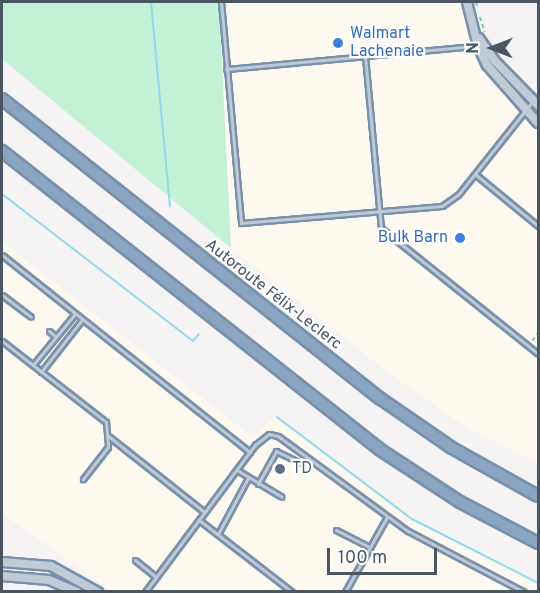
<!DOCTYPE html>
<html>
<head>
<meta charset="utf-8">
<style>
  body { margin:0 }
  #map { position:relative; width:540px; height:593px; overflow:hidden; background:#f5f3f3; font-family:Overpass,sans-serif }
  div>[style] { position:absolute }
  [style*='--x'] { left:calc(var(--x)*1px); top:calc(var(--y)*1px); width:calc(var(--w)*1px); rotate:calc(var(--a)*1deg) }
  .commercial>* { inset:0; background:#fdf9ef }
  .green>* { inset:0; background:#c3f1d5 }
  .stream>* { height:2px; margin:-1px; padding:0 1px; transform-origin:1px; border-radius:1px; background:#90daee }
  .path>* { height:1.5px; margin-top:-0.75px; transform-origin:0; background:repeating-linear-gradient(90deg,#7ad0a6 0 4.5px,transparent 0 7.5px) }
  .roads { filter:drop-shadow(2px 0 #7690ad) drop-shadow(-2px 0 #7690ad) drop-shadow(0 2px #7690ad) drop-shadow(0 -2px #7690ad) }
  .lane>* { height:3px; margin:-1.5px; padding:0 1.5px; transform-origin:1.5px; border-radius:1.5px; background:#c1cad2 }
  .secondary>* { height:8px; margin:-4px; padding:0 4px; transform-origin:4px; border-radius:4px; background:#c1cbd6 }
  .highway>* { height:10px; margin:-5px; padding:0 5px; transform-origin:5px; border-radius:5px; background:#8ba5c1 }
  .dots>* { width:16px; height:16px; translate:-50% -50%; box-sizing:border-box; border:3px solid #fff; border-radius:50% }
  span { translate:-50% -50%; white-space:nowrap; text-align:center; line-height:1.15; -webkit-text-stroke:4.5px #fff; paint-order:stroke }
  .shop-label { font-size:16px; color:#366cbe }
  .left { translate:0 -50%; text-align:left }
  .right { translate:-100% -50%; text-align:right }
  .street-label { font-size:16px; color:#4a5661 }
  .service-label { font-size:16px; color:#4e5e75 }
  .frame { position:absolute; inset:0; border:3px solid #4a5661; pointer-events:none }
  .north { position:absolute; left:462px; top:18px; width:60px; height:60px; -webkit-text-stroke:4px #fff; paint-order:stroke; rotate:270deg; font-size:16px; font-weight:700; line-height:24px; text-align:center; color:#4a5661 }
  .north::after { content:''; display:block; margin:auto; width:21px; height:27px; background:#4a5661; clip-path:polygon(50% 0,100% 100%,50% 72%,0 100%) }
  .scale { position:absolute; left:327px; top:548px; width:110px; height:27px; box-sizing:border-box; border:3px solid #4a5661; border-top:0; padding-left:8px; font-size:18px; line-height:21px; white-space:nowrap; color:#4a5661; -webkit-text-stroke:4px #fff; paint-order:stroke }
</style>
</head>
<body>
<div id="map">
  <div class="commercial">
    <i style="clip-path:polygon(219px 2px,461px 2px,487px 74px,538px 130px,538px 464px,469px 429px,390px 374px,231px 248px)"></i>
    <i style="clip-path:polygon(2px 242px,253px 437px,274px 418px,408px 518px,538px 583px,538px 591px,112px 591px,2px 514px)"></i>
  </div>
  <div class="green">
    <i style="clip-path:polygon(2px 2px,219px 2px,231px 248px,2px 59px)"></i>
  </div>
  <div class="stream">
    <i style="--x:151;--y:2;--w:205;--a:84.7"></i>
    <i style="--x:2;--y:194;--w:241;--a:37.6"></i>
    <i style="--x:193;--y:341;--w:9;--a:-49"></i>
    <i style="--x:277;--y:417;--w:169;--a:37.1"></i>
    <i style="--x:412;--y:519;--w:141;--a:26.9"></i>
  </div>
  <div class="path">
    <i style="--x:476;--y:2;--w:7;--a:74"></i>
    <i style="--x:480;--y:17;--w:16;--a:72"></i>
    <i style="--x:532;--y:341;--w:10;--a:-53"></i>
  </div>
  <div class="roads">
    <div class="lane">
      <i style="--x:221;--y:2;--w:222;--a:84.8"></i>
      <i style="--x:241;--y:223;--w:202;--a:-4.8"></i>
      <i style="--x:442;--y:206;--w:19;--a:-35"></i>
      <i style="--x:458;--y:195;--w:119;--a:-51.5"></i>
      <i style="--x:365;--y:56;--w:173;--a:84.7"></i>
      <i style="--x:381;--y:228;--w:201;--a:38.7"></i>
      <i style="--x:226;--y:69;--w:250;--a:-5.3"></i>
      <i style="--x:475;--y:174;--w:82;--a:39.5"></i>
      <i style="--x:2;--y:255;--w:317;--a:38.5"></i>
      <i style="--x:2;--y:295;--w:36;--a:37"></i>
      <i style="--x:49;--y:331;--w:9;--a:41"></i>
      <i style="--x:2;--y:341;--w:132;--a:37.9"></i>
      <i style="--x:106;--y:422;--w:25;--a:85"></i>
      <i style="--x:108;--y:447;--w:41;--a:128"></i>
      <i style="--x:33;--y:365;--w:65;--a:-50.6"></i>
      <i style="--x:41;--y:372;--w:65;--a:-51.9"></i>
      <i style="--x:107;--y:435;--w:124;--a:38.4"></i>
      <i style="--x:237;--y:470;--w:52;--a:31"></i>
      <i style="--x:258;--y:484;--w:38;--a:-61"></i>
      <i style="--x:276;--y:451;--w:28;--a:26"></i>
      <i style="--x:199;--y:520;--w:118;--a:37.7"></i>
      <i style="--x:336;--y:530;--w:38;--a:27"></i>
      <i style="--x:218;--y:534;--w:64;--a:-61.8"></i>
      <i style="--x:135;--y:560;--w:27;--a:39"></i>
      <i style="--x:145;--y:592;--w:184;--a:-53.2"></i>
      <i style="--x:255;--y:445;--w:18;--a:-38"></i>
      <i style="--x:269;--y:434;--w:9;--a:13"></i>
      <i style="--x:278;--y:436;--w:161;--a:36.2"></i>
      <i style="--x:408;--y:531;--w:131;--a:27.7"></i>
      <i style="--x:345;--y:592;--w:86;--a:-60.8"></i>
    </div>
    <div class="secondary">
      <i style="--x:467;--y:2;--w:45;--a:76"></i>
      <i style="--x:478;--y:46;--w:21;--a:65"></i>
      <i style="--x:487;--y:65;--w:77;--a:48.7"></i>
      <i style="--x:479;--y:38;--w:28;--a:55"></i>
      <i style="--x:495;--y:61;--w:62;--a:45.7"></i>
      <i style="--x:2;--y:562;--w:49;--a:4.7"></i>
      <i style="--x:51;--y:566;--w:54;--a:29"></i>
      <i style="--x:2;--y:576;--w:47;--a:4.9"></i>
      <i style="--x:49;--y:580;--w:30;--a:23"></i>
    </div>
    <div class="highway">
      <i style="--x:2;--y:99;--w:483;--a:38.4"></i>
      <i style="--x:381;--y:399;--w:86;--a:34.6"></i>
      <i style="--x:452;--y:448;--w:98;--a:29.2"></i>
      <i style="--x:2;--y:151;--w:481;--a:38.3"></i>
      <i style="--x:379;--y:449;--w:97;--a:33.2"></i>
      <i style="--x:460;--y:502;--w:88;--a:27.7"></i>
    </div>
  </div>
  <div class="dots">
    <i style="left:338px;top:43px;background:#3f7fe0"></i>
    <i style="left:460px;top:238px;background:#3f7fe0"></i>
    <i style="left:280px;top:469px;background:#5c6f8a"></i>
  </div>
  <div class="shop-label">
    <span class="left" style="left:350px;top:43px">Walmart<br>Lachenaie</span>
    <span class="right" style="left:448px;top:238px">Bulk Barn</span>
  </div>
  <div class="street-label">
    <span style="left:273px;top:295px;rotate:38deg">Autoroute Félix-Leclerc</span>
  </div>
  <div class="service-label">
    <span class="left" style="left:292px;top:469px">TD</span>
  </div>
  <div class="frame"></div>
  <div class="north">N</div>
  <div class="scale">100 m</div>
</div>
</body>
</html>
